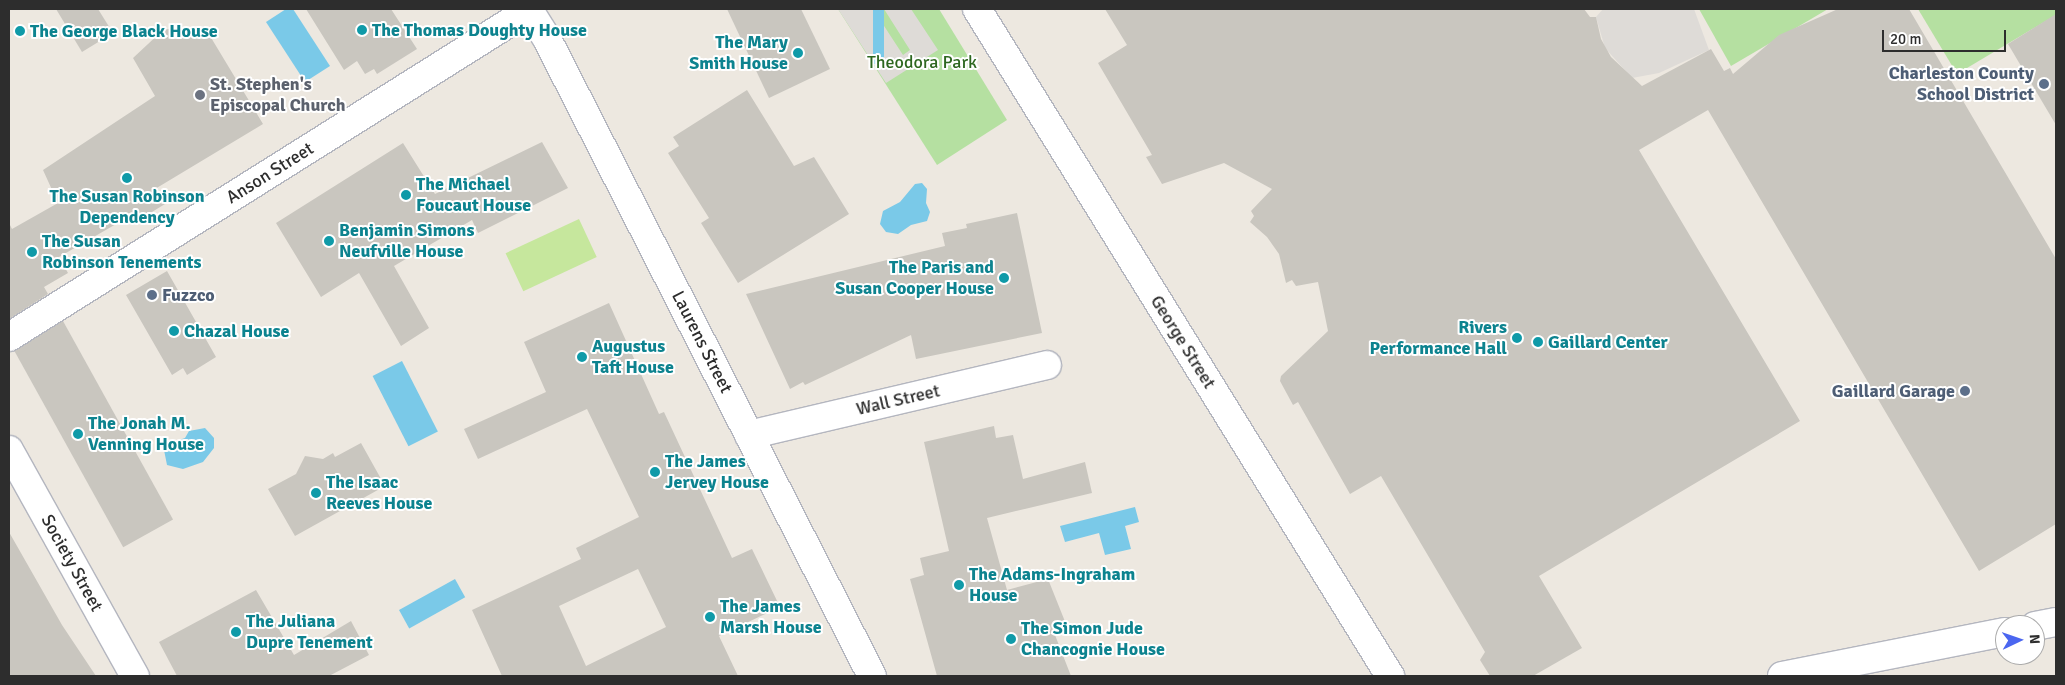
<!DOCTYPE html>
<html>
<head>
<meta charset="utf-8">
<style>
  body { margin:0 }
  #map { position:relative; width:2065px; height:685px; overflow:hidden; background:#ede8e0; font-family:Signika,sans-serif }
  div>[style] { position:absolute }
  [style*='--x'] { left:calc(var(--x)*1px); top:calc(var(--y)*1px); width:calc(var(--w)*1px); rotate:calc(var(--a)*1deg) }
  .green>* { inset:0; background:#b5e0a1 }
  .pitch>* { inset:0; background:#c6e79d; transform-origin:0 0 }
  .plaza>* { inset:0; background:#dedbd7 }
  .water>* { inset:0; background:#7ac9e8; transform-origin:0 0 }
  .building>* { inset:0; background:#c9c6bf; transform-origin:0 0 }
  .roads { filter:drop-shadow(1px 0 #b4b6bf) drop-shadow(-1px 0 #b4b6bf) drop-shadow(0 1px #b4b6bf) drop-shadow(0 -1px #b4b6bf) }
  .minor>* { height:28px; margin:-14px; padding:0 14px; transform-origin:14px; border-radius:14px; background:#fff }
  .dots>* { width:14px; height:14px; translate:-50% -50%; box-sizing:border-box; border:2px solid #fff; border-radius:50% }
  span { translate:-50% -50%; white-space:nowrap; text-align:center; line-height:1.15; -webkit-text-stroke:4px #fff; paint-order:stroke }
  .culture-label { font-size:18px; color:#0d838f; font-weight:700 }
  .left { translate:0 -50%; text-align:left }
  .right { translate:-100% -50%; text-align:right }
  .park-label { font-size:18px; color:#2d671f }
  .service-label { font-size:18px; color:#4e5e75; font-weight:700 }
  .worship-label { font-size:18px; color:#5b616d; font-weight:700 }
  .street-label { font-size:18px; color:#2d2d2d }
  .frame { position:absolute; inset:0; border:10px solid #2d2d2d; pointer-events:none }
  .north { position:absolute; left:1995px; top:615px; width:50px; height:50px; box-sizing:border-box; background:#fff; border:1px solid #ababab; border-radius:50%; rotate:87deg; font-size:14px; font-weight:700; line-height:20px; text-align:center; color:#2d2d2d }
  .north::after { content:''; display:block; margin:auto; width:18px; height:22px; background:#4b66f0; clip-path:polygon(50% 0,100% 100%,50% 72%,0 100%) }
  .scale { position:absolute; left:1882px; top:30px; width:124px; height:22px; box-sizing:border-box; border:2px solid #2d2d2d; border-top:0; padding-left:6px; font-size:15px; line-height:18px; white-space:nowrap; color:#2d2d2d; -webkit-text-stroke:4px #fff; paint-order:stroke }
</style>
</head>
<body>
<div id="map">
  <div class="green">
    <i style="clip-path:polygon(838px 9px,939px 9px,1007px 120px,937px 165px)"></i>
    <i style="clip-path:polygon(1699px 9px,1828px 9px,1731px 66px)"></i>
    <i style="clip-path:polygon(1918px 9px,2056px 9px,2056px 15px,1957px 74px)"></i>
  </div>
  <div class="pitch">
    <i style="left:579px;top:219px;width:42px;height:81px;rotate:65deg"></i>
  </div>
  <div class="plaza">
    <i style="clip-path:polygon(838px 9px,873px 9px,903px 55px,910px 50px,884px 9px,911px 9px,938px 50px,886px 83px)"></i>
    <i style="clip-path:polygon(1603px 9px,1694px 9px,1709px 50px,1659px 73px,1632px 78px,1605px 48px,1596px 17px)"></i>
  </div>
  <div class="water">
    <i style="clip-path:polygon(286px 9px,293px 9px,330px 66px,305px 82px,266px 22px)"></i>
    <i style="left:873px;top:9px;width:11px;height:55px"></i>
    <i style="clip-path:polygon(922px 183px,927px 189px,926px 203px,930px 212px,927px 221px,911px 225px,898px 234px,886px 232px,880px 224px,883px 211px,900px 202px,915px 184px)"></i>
    <i style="left:402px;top:361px;width:79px;height:33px;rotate:63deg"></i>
    <i style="clip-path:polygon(205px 428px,214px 438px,214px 448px,203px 462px,183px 469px,167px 465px,164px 450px,167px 444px,185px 438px,189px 431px)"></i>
    <i style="clip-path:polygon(1135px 507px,1139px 522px,1125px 526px,1131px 549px,1105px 555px,1099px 533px,1065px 542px,1060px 526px)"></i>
    <i style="left:455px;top:579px;width:21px;height:64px;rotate:61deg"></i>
  </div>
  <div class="building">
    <i style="clip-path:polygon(56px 9px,98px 9px,113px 33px,82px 52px)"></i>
    <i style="clip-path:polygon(306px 9px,391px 9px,417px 49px,377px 74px,374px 69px,365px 74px,357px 61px,344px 70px)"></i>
    <i style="clip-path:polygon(727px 9px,801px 9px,830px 69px,769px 98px)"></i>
    <i style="clip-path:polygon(1105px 9px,1584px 9px,1590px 17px,1596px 17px,1601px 39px,1611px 57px,1642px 86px,1711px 49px,1724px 71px,1730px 68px,1733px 74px,1779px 35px,1838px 9px,1909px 9px,2056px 259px,2056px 524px,1979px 571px,1708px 110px,1639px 150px,1800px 421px,1539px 576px,1582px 648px,1533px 676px,1490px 676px,1480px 660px,1485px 652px,1381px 476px,1350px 494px,1298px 402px,1293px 405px,1280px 381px,1281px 376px,1328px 331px,1318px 282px,1296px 286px,1292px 280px,1286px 283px,1279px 254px,1267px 237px,1250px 222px,1254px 216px,1251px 211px,1272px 189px,1224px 163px,1162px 184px,1146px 157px,1152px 155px,1098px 63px,1127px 45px)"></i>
    <i style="clip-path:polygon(2056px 14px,2056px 125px,2008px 44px)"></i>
    <i style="clip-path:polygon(204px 26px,263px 124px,155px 189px,165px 204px,134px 223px,130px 216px,59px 257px,68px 273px,44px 287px,48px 294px,9px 319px,9px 223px,12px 229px,58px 203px,43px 170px,155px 96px,133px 58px,163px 30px,174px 28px,193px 33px)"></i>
    <i style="clip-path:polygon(747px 90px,794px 166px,814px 157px,849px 214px,738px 283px,701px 223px,709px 218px,668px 153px,679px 146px,673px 137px)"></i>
    <i style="clip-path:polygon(542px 142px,568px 188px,478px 233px,472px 220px,394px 266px,429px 328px,401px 346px,359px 273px,321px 297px,276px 223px,403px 143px,435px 194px)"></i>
    <i style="clip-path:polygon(1017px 213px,1042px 333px,916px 359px,911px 335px,805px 385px,803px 382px,790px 389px,746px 294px,945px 246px,942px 233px,967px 228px,966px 224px)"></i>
    <i style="clip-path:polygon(167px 271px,216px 357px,187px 375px,183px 368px,172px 375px,126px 295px)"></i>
    <i style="clip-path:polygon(evenodd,609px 303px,659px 414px,664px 412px,732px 558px,752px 549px,780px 607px,719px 636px,738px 676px,502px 676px,472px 610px,581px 559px,576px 548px,639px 517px,587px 409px,478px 459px,464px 429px,546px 392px,524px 342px,609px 303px,638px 569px,666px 627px,586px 666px,559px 606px,638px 569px)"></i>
    <i style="left:63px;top:321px;width:227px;height:57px;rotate:61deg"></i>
    <i style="clip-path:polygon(994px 426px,996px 438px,1013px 435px,1023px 479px,1085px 462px,1092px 493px,987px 518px,1007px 590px,1048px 579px,1068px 629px,1055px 635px,1071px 676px,937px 676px,910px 579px,924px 575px,920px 558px,949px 551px,924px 442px)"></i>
    <i style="clip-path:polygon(361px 443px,385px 486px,295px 536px,268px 489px,296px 474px,305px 456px,323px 459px,333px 453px,335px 457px)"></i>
    <i style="clip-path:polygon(9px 532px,62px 625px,96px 676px,9px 676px)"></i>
    <i style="clip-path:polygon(256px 590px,294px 655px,351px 621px,369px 655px,329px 676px,177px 676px,159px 642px)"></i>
  </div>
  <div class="roads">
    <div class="minor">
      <i style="--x:977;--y:9;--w:785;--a:58.23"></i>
      <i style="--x:529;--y:10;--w:32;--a:58"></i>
      <i style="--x:546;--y:37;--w:717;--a:62.97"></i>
      <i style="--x:9;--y:337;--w:616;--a:-32.14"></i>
      <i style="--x:749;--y:435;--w:306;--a:-13.2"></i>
      <i style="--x:9;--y:450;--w:259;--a:60.9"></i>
      <i style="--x:2035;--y:626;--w:21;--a:-11"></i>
      <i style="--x:1782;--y:676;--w:227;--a:-11.2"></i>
    </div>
  </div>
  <div class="dots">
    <i style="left:362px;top:30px;background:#0f9aa8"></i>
    <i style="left:20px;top:31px;background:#0f9aa8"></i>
    <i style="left:798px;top:53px;background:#0f9aa8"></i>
    <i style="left:2044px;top:84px;background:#5c6f8a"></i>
    <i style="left:200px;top:95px;background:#6b7280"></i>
    <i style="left:127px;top:178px;background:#0f9aa8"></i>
    <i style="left:406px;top:195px;background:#0f9aa8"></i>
    <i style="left:329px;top:241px;background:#0f9aa8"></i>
    <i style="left:32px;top:252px;background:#0f9aa8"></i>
    <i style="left:1004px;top:278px;background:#0f9aa8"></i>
    <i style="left:152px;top:295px;background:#5c6f8a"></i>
    <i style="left:174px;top:331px;background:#0f9aa8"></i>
    <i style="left:1517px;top:338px;background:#0f9aa8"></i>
    <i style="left:1538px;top:342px;background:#0f9aa8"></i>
    <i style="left:582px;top:357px;background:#0f9aa8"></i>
    <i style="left:1965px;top:391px;background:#5c6f8a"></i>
    <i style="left:78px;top:434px;background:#0f9aa8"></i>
    <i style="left:655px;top:472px;background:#0f9aa8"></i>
    <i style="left:316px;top:493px;background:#0f9aa8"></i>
    <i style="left:959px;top:585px;background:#0f9aa8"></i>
    <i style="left:710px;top:617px;background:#0f9aa8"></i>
    <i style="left:236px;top:632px;background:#0f9aa8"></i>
    <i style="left:1011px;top:639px;background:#0f9aa8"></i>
  </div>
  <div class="culture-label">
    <span class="left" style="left:372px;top:30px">The Thomas Doughty House</span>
    <span class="left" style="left:30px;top:31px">The George Black House</span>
    <span class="right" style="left:788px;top:53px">The Mary<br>Smith House</span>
    <span class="left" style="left:416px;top:195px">The Michael<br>Foucaut House</span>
    <span style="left:127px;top:207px">The Susan Robinson<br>Dependency</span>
    <span class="left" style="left:339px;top:241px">Benjamin Simons<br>Neufville House</span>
    <span class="left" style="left:42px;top:252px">The Susan<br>Robinson Tenements</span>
    <span class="right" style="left:994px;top:278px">The Paris and<br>Susan Cooper House</span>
    <span class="right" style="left:1507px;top:338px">Rivers<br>Performance Hall</span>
    <span class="left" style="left:184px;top:331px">Chazal House</span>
    <span class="left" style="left:1548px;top:342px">Gaillard Center</span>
    <span class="left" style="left:592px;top:357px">Augustus<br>Taft House</span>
    <span class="left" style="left:88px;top:434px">The Jonah M.<br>Venning House</span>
    <span class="left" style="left:665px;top:472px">The James<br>Jervey House</span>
    <span class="left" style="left:326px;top:493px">The Isaac<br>Reeves House</span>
    <span class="left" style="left:969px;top:585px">The Adams-Ingraham<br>House</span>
    <span class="left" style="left:720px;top:617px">The James<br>Marsh House</span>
    <span class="left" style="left:246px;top:632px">The Juliana<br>Dupre Tenement</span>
    <span class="left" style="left:1021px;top:639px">The Simon Jude<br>Chancognie House</span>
  </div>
  <div class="park-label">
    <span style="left:922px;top:62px">Theodora Park</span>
  </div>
  <div class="service-label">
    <span class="right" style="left:2034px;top:84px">Charleston County<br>School District</span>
    <span class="left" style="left:162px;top:295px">Fuzzco</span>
    <span class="right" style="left:1955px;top:391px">Gaillard Garage</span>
  </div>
  <div class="worship-label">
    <span class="left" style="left:210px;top:95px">St. Stephen's<br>Episcopal Church</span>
  </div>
  <div class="street-label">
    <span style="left:270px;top:173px;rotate:-32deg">Anson Street</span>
    <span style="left:702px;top:342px;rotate:63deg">Laurens Street</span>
    <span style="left:1183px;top:342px;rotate:58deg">George Street</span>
    <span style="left:898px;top:400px;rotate:-13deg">Wall Street</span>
    <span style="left:72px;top:563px;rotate:61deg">Society Street</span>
  </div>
  <div class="frame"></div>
  <div class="north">N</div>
  <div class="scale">20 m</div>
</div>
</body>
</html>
